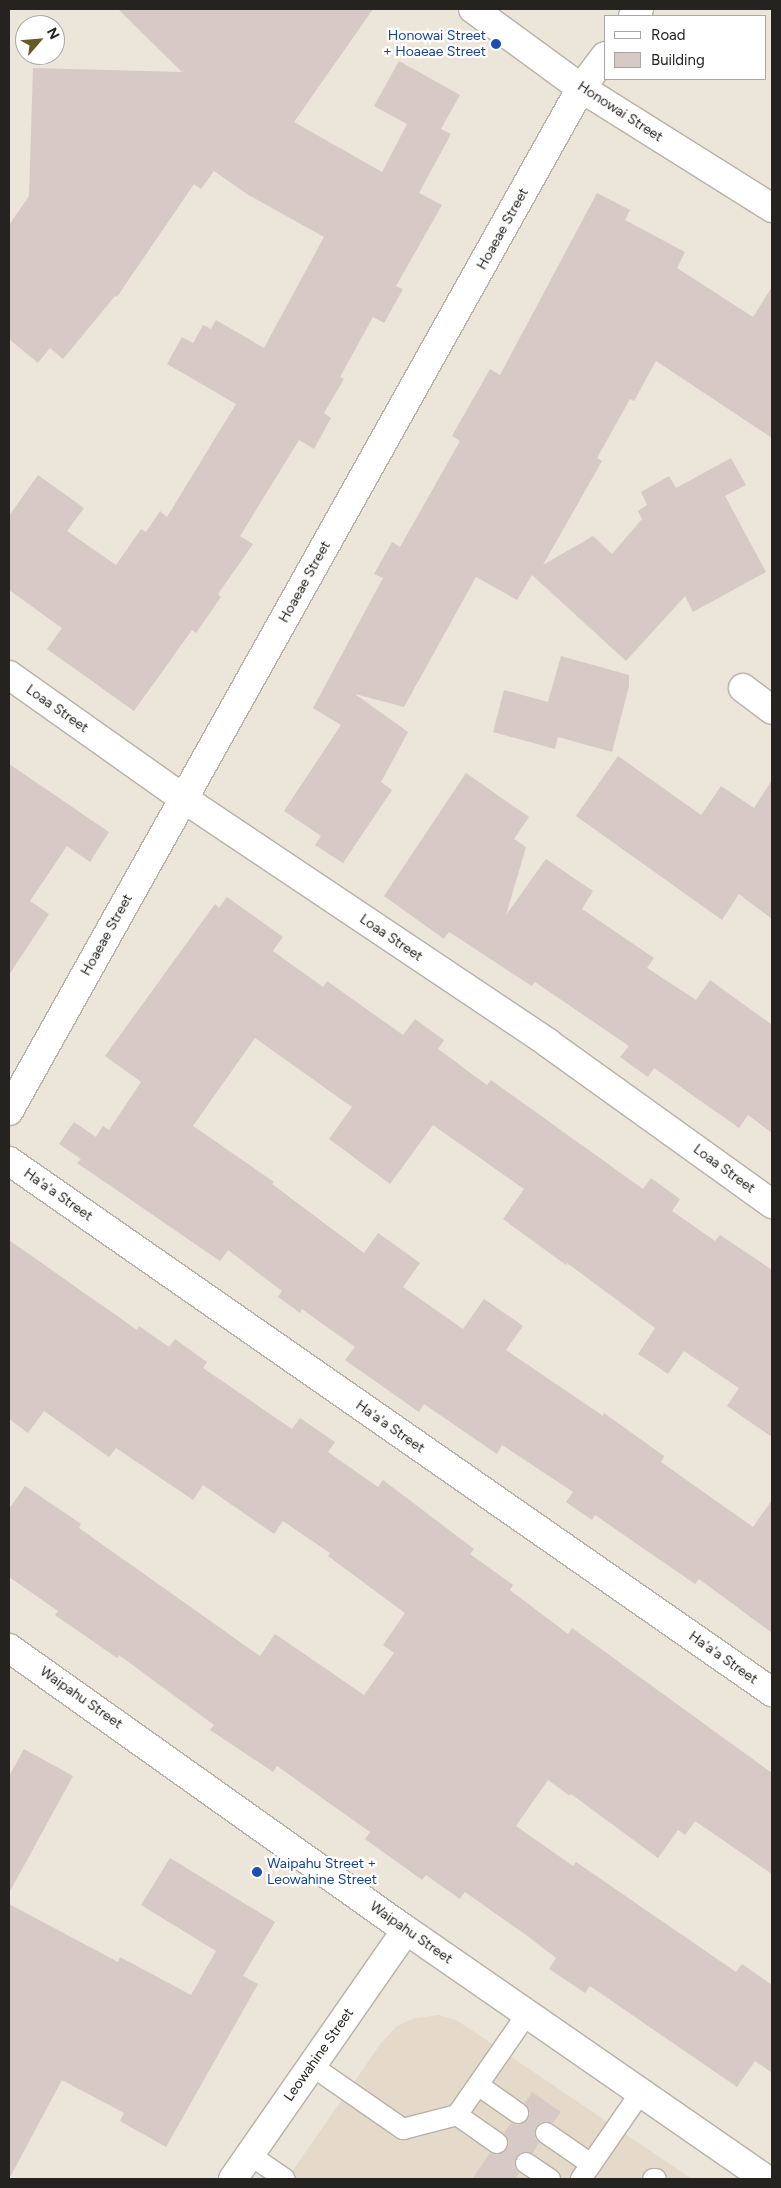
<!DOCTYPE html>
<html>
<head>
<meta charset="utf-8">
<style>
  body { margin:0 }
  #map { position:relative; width:781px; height:2188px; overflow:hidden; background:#ece5da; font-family:Figtree,sans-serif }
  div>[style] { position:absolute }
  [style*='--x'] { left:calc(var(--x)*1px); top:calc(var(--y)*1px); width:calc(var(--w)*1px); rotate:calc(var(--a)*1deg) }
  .built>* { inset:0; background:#e5dac9 }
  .building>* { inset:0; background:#d7c9c6 }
  .roads { filter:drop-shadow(1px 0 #b7b1a7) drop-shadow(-1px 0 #b7b1a7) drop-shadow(0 1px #b7b1a7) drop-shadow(0 -1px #b7b1a7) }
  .service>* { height:20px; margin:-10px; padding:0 10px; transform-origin:10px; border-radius:10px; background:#fff }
  .minor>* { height:28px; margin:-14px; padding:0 14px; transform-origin:14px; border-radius:14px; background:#fff }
  .tertiary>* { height:28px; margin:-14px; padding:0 14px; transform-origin:14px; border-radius:14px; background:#fff }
  .dots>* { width:14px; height:14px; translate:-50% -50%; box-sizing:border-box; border:2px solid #fff; border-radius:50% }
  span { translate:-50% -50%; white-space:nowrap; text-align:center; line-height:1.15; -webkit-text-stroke:4.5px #fff; paint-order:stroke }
  .transit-label { font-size:14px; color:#164399 }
  .right { translate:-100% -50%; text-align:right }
  .left { translate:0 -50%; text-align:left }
  .street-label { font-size:14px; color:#25231f }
  .frame { position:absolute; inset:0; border:10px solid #25231f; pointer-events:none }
  .legend { position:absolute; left:604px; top:15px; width:162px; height:65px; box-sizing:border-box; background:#fff; border:1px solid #a8a7a5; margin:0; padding:6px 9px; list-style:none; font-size:15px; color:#25231f }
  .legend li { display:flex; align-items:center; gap:10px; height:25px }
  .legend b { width:25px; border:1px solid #a8a7a5 }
  .north { position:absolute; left:15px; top:15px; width:50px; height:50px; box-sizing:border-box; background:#fff; border:1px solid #a8a7a5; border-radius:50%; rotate:63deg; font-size:14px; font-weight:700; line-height:20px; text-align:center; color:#25231f }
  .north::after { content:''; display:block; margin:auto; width:18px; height:22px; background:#675a27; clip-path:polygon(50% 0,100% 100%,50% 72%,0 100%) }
</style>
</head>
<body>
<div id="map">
  <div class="built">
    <i style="clip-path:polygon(439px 2015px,456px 2020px,473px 2031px,692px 2179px,287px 2179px,381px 2043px,397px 2026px,412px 2019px)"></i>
  </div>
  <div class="building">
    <i style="clip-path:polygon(118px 9px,373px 9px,294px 122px,382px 172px,407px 124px,374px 106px,399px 61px,460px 95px,441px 129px,451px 134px,419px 193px,442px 205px,396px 286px,403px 289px,384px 323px,373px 317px,340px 377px,344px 379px,324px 413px,331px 418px,314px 449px,299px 440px,240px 536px,253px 544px,218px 594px,221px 597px,196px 633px,192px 630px,134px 711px,47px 649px,62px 628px,9px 590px,9px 516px,38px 475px,84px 508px,67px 531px,116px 565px,141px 529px,146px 532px,160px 511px,167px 517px,236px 404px,167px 364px,182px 337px,193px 343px,203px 325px,211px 329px,216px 320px,264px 348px,324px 237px,247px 194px,214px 171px,201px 189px,194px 184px,117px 297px,115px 296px,63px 359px,50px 348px,38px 363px,9px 339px,9px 225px,29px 196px,33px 68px,182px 72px)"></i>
    <i style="clip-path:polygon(597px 193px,630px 210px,625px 220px,685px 252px,677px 268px,753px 317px,772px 287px,772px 438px,656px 361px,634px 401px,630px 399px,597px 458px,602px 461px,543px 565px,593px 536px,612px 554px,642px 519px,638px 511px,647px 505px,641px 492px,669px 476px,676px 488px,731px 458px,746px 485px,725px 496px,766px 572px,693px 612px,685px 596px,626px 661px,532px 575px,517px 600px,476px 577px,404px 707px,355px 694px,408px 732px,381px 782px,392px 790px,343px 863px,315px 845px,321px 836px,284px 811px,341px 725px,313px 708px,383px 578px,374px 574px,392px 542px,400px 547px,460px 441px,452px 436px,490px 369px,500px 375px)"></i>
    <i style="clip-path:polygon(561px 656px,629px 675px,629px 686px,612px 752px,558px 737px,555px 749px,493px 732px,504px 690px,548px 702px)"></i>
    <i style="clip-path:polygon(618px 756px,701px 815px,721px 786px,754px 808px,772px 780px,772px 919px,739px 894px,722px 920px,576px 816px)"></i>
    <i style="clip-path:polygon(9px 764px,109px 832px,90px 862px,67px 846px,30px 901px,49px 914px,9px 975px)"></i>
    <i style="clip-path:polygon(466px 773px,529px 817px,514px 839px,526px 847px,506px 915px,546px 859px,593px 891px,582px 909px,654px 958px,647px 968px,696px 1000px,710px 980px,772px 1025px,772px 1133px,748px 1115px,739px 1128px,654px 1068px,648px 1077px,620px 1057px,629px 1046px,535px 982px,532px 986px,449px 932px,444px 939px,384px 896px)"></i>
    <i style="clip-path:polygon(227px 897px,283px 937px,273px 951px,323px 987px,327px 981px,403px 1035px,415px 1019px,444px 1040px,438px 1049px,487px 1085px,491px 1080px,643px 1189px,651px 1178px,680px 1199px,672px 1211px,715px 1241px,720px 1235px,772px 1270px,772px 1437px,727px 1406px,739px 1388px,684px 1351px,668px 1374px,638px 1354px,655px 1328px,567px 1263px,566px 1265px,503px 1219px,524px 1189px,433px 1125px,390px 1184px,329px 1139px,352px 1107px,255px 1038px,193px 1126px,274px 1182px,272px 1184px,364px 1253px,378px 1233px,420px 1263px,403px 1287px,463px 1329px,484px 1299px,523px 1326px,506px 1350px,603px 1416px,604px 1413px,664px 1456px,661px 1462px,753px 1527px,772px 1500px,772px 1633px,699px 1579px,695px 1584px,595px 1515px,592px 1520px,566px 1502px,573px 1492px,502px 1445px,497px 1454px,424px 1404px,419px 1412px,345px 1360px,355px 1347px,302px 1309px,300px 1313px,278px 1297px,282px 1291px,228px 1250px,220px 1261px,77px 1163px,81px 1159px,59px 1144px,74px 1122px,96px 1137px,103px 1126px,109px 1130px,141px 1082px,105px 1056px,215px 904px,219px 908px)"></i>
    <i style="clip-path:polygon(9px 1240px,137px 1330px,139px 1326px,169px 1347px,175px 1339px,207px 1362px,203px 1368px,292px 1429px,300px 1418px,335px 1442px,328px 1452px,378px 1487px,383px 1480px,474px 1549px,470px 1554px,513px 1585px,510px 1590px,568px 1634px,572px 1628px,772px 1773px,772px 1874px,695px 1821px,685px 1835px,678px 1830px,658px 1858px,571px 1794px,570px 1796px,548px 1780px,516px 1826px,573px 1866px,576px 1862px,736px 1972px,742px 1964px,772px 1985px,772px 2073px,755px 2061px,737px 2087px,590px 1986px,585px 1993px,549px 1969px,556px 1958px,526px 1935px,465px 1892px,460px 1899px,426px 1875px,422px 1880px,365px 1839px,370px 1832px,277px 1766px,273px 1772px,210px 1730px,214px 1725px,119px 1655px,117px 1658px,55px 1615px,58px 1611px,9px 1577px,9px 1509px,25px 1486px,81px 1524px,79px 1528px,260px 1656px,275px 1634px,364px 1695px,394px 1653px,383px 1645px,405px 1613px,328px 1556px,330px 1553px,283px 1521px,274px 1534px,203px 1485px,193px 1500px,116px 1448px,109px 1457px,44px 1411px,28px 1433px,9px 1419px)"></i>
    <i style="clip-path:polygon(24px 1749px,73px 1776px,9px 1893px,9px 1776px)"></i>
    <i style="clip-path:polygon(170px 1858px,275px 1922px,243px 1976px,258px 1984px,166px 2147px,120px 2121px,124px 2113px,62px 2080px,9px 2179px,9px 1904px,118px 1962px,120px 1957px,191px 1995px,216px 1951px,141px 1905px)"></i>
    <i style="clip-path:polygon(532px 2092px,561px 2112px,553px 2123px,541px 2122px,536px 2127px,535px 2138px,539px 2143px,533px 2153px,521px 2152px,516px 2157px,515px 2168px,519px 2173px,515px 2179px,472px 2179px,490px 2153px,496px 2155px,506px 2150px,509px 2144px,504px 2133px,511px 2123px,517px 2125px,527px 2120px,530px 2114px,525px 2103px)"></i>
  </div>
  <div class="roads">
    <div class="service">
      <i style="--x:312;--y:2066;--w:111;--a:34.7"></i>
      <i style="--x:403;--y:2129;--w:56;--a:-14.5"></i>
      <i style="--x:478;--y:2085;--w:49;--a:35"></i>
      <i style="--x:546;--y:2133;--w:55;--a:34.6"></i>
      <i style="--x:497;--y:2143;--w:49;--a:-145"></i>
      <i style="--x:457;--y:2115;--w:123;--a:-55.3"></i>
      <i style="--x:250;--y:2155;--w:42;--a:34.4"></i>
      <i style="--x:526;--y:2163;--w:29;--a:34"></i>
      <i style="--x:581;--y:2179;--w:106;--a:-55.4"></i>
      <i style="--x:653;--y:2179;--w:3;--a:0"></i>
    </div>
    <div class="minor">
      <i style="--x:633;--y:16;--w:9;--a:-49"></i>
      <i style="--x:581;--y:88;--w:40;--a:-53"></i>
      <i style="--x:9;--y:675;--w:214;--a:35.3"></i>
      <i style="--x:184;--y:799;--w:438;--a:33.8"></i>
      <i style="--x:548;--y:1043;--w:276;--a:35.7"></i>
      <i style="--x:743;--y:688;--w:36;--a:37"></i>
      <i style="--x:9;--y:1161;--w:930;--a:34.84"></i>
      <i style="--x:233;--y:2179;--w:303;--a:-55.2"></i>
    </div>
    <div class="tertiary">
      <i style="--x:473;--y:9;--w:134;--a:36.2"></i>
      <i style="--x:581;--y:88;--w:226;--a:32.1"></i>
      <i style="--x:9;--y:1111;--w:1172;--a:-60.79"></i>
      <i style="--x:9;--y:1648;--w:487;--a:35.4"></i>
      <i style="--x:406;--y:1930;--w:438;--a:34.7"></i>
    </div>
  </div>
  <div class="dots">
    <i style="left:496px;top:44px;background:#1a4fb4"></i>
    <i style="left:257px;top:1872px;background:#1a4fb4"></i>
  </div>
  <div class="transit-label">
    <span class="right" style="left:486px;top:44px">Honowai Street<br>+ Hoaeae Street</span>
    <span class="left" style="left:267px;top:1872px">Waipahu Street +<br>Leowahine Street</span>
  </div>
  <div class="street-label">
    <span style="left:620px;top:112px;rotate:33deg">Honowai Street</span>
    <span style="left:503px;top:229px;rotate:-61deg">Hoaeae Street</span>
    <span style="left:305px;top:582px;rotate:-61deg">Hoaeae Street</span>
    <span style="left:57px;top:709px;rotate:35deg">Loaa Street</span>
    <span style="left:107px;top:935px;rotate:-61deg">Hoaeae Street</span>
    <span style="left:391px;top:938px;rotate:34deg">Loaa Street</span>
    <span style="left:724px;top:1169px;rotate:36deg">Loaa Street</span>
    <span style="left:58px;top:1195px;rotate:35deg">Ha'a'a Street</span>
    <span style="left:390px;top:1427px;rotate:35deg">Ha'a'a Street</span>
    <span style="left:723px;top:1658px;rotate:35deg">Ha'a'a Street</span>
    <span style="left:81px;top:1698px;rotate:35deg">Waipahu Street</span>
    <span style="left:411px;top:1933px;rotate:35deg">Waipahu Street</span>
    <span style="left:319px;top:2055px;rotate:-55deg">Leowahine Street</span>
  </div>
  <div class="frame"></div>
  <ul class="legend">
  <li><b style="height:6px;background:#fff"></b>Road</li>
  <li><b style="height:14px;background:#d7c9c6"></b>Building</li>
  </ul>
  <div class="north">N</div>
</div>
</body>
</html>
